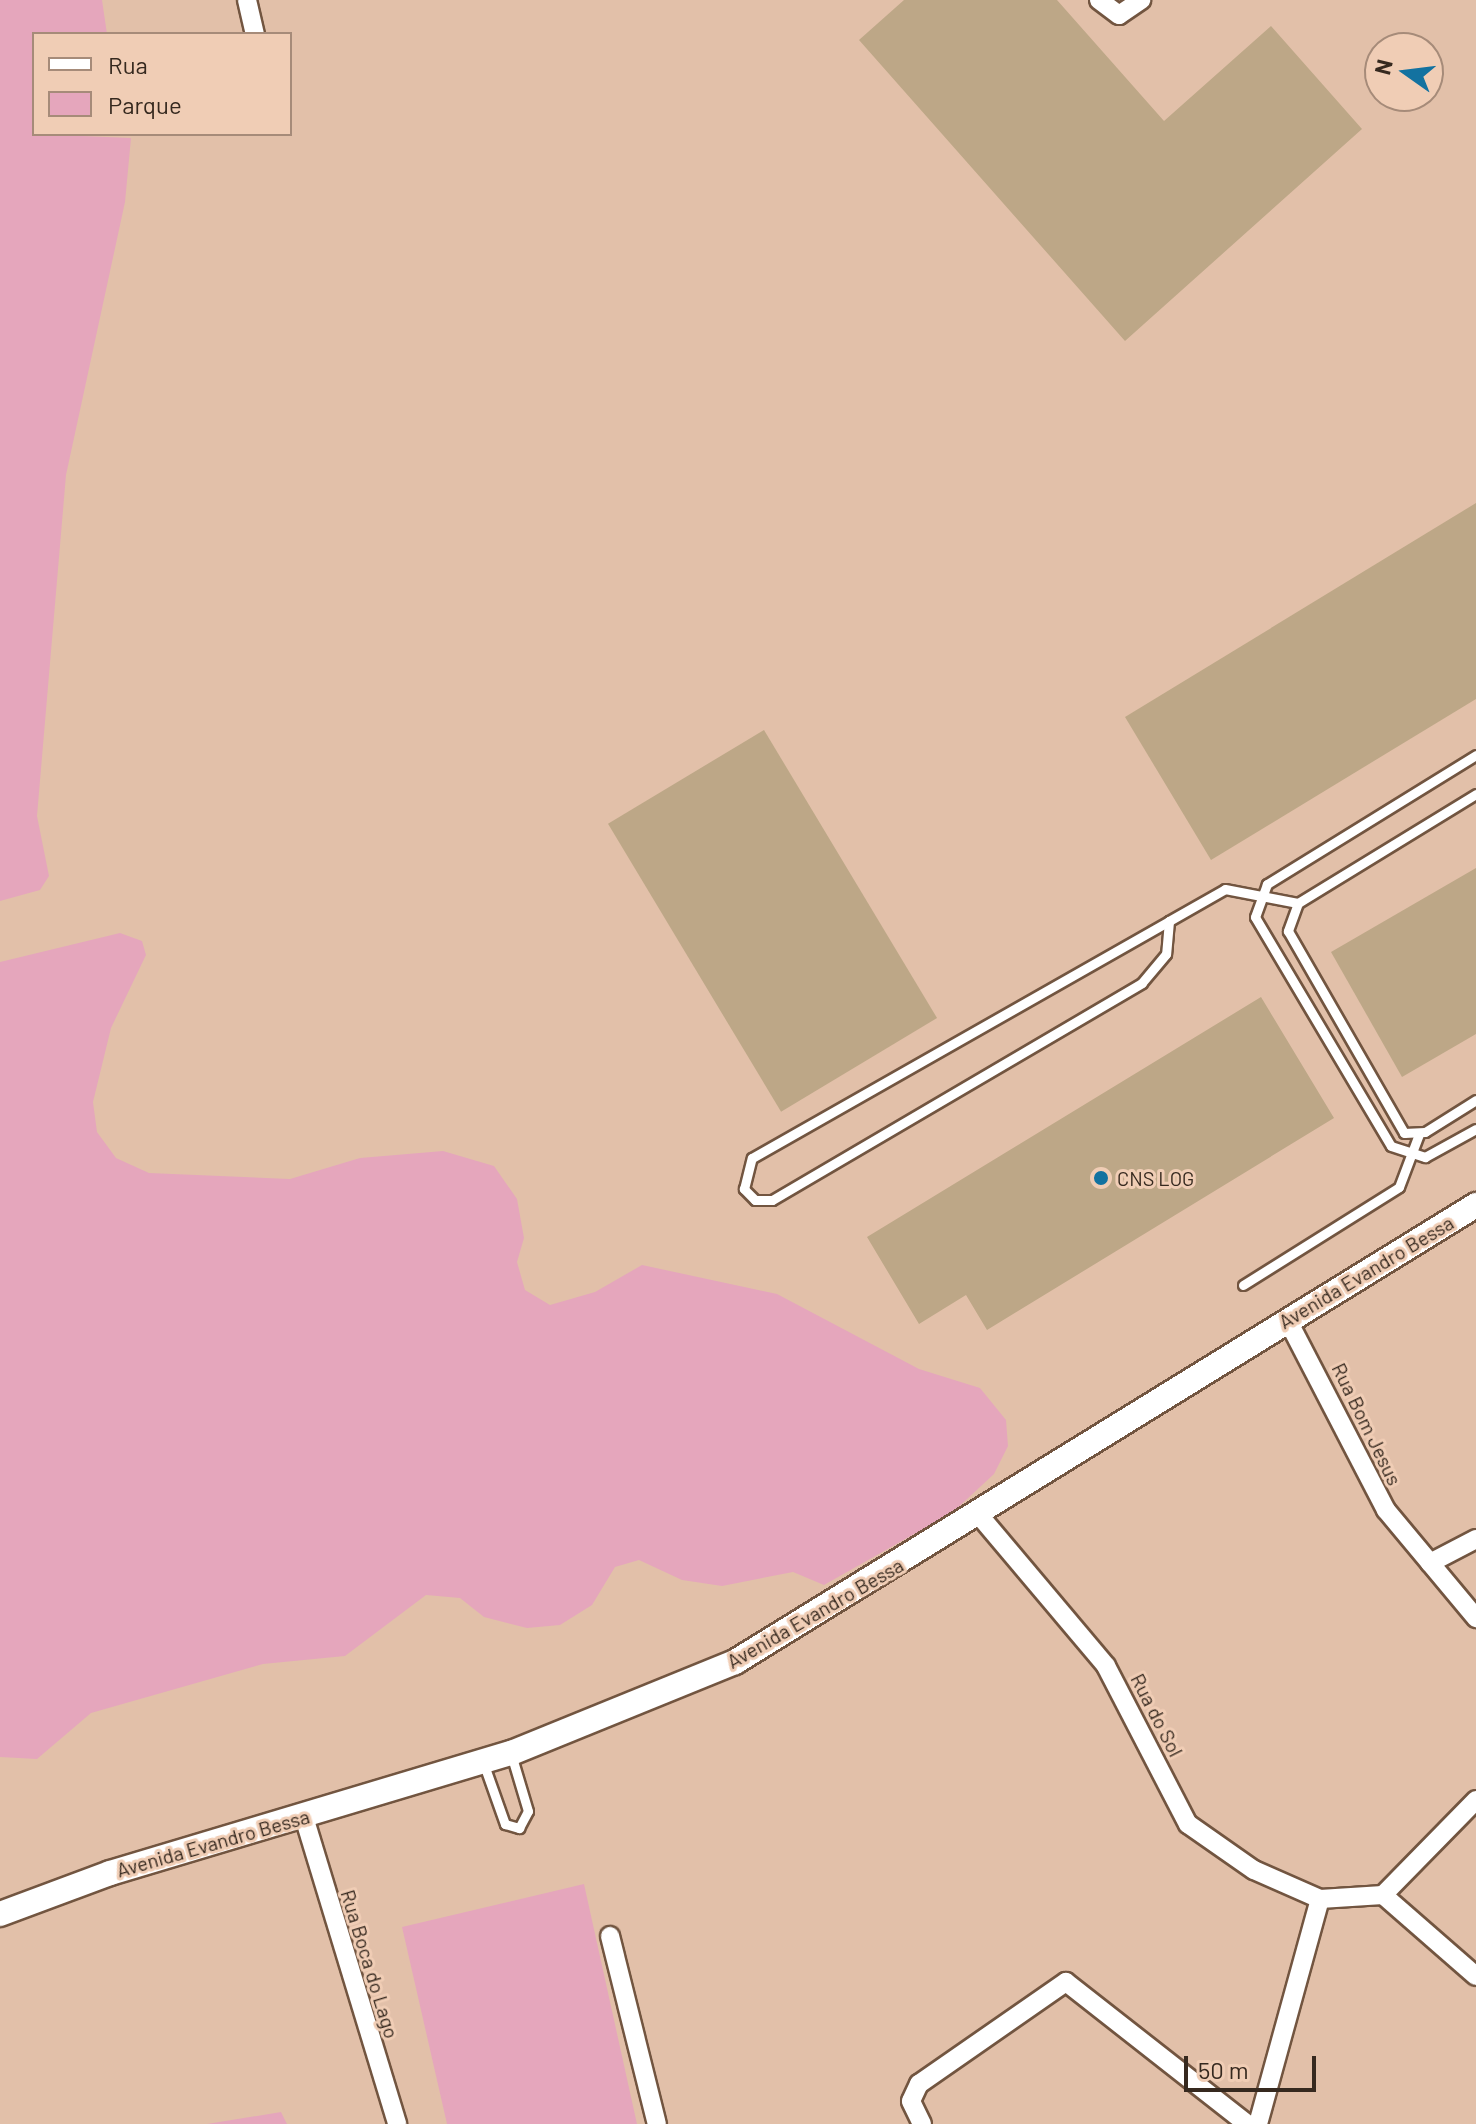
<!DOCTYPE html>
<html>
<head>
<meta charset="utf-8">
<style>
  body { margin:0 }
  #map { position:relative; width:1476px; height:2124px; overflow:hidden; background:#e2c0a9; font-family:Barlow,sans-serif }
  div>[style] { position:absolute }
  [style*='--x'] { left:calc(var(--x)*1px); top:calc(var(--y)*1px); width:calc(var(--w)*1px); rotate:calc(var(--a)*1deg) }
  .green>* { inset:0; background:#e5a6bc }
  .building>* { inset:0; background:#bda787; transform-origin:0 0 }
  .roads { filter:drop-shadow(2px 0 #725540) drop-shadow(-2px 0 #725540) drop-shadow(0 2px #725540) drop-shadow(0 -2px #725540) }
  .service>* { height:9px; margin:-4.5px; padding:0 4.5px; transform-origin:4.5px; border-radius:4.5px; background:#fff }
  .minor>* { height:18px; margin:-9px; padding:0 9px; transform-origin:9px; border-radius:9px; background:#fff }
  .secondary>* { height:24px; margin:-12px; padding:0 12px; transform-origin:12px; border-radius:12px; background:#fff }
  .dots>* { width:22px; height:22px; translate:-50% -50%; box-sizing:border-box; border:4px solid #f0cdb5; border-radius:50% }
  span { translate:-50% -50%; white-space:nowrap; text-align:center; line-height:1.15; -webkit-text-stroke:6px #f0cdb5; paint-order:stroke }
  .poi-label { font-size:20px; color:#36291f }
  .left { translate:0 -50%; text-align:left }
  .street-label { font-size:20px; color:#36291f }
  .legend { position:absolute; left:32px; top:32px; width:260px; height:104px; box-sizing:border-box; background:#f0cdb5; border:2px solid #a68b79; margin:0; padding:10px 14px; list-style:none; font-size:24px; color:#36291f }
  .legend li { display:flex; align-items:center; gap:16px; height:40px }
  .legend b { width:40px; border:2px solid #a68b79 }
  .north { position:absolute; left:1364px; top:32px; width:80px; height:80px; box-sizing:border-box; background:#f0cdb5; border:2px solid #a68b79; border-radius:50%; rotate:284deg; font-size:22px; font-weight:700; line-height:32px; text-align:center; color:#36291f }
  .north::after { content:''; display:block; margin:auto; width:28px; height:36px; background:#1372a0; clip-path:polygon(50% 0,100% 100%,50% 72%,0 100%) }
  .scale { position:absolute; left:1184px; top:2056px; width:132px; height:36px; box-sizing:border-box; border:4px solid #36291f; border-top:0; padding-left:10px; font-size:24px; line-height:28px; white-space:nowrap; color:#36291f; -webkit-text-stroke:6px #f0cdb5; paint-order:stroke }
</style>
</head>
<body>
<div id="map">
  <div class="green">
    <i style="clip-path:polygon(0 0,102px 0,107px 34px,34px 34px,34px 134px,131px 138px,125px 202px,66px 475px,37px 816px,49px 876px,40px 890px,0 901px)"></i>
    <i style="clip-path:polygon(120px 933px,142px 941px,146px 955px,111px 1028px,93px 1102px,97px 1132px,116px 1158px,149px 1173px,290px 1179px,360px 1158px,443px 1151px,494px 1166px,517px 1199px,524px 1238px,517px 1262px,525px 1290px,550px 1305px,595px 1292px,642px 1265px,777px 1294px,919px 1369px,980px 1388px,1006px 1420px,1008px 1446px,994px 1474px,953px 1512px,824px 1585px,793px 1572px,722px 1586px,682px 1580px,639px 1560px,615px 1567px,592px 1605px,560px 1625px,527px 1628px,484px 1617px,460px 1598px,426px 1595px,345px 1656px,263px 1664px,91px 1713px,37px 1759px,0 1757px,0 962px)"></i>
    <i style="clip-path:polygon(584px 1884px,637px 2124px,447px 2124px,402px 1927px)"></i>
    <i style="clip-path:polygon(281px 2112px,287px 2124px,207px 2124px)"></i>
  </div>
  <div class="building">
    <i style="clip-path:polygon(904px 0,1057px 0,1164px 121px,1271px 26px,1362px 129px,1125px 341px,859px 40px)"></i>
    <i style="clip-path:polygon(1476px 503px,1476px 699px,1211px 860px,1125px 717px)"></i>
    <i style="left:764px;top:730px;width:336px;height:182px;rotate:59deg"></i>
    <i style="clip-path:polygon(1476px 868px,1476px 1034px,1402px 1077px,1331px 952px)"></i>
    <i style="clip-path:polygon(1261px 997px,1334px 1118px,987px 1330px,966px 1295px,919px 1324px,867px 1237px)"></i>
  </div>
  <div class="roads">
    <div class="service">
      <i style="--x:1476;--y:755;--w:246;--a:148.3"></i>
      <i style="--x:1267;--y:884;--w:35;--a:110"></i>
      <i style="--x:1255;--y:917;--w:266;--a:59.3"></i>
      <i style="--x:1391;--y:1146;--w:36;--a:18"></i>
      <i style="--x:1425;--y:1157;--w:58;--a:-28.8"></i>
      <i style="--x:1476;--y:794;--w:209;--a:148.5"></i>
      <i style="--x:1298;--y:903;--w:30;--a:110"></i>
      <i style="--x:1288;--y:931;--w:233;--a:60.1"></i>
      <i style="--x:1404;--y:1133;--w:21;--a:-3"></i>
      <i style="--x:1425;--y:1132;--w:60;--a:-32.1"></i>
      <i style="--x:1169;--y:921;--w:33;--a:95"></i>
      <i style="--x:1166;--y:954;--w:38;--a:130"></i>
      <i style="--x:1142;--y:983;--w:429;--a:149.6"></i>
      <i style="--x:772;--y:1200;--w:17;--a:180"></i>
      <i style="--x:755;--y:1200;--w:16;--a:-135"></i>
      <i style="--x:744;--y:1189;--w:32;--a:-76"></i>
      <i style="--x:752;--y:1158;--w:480;--a:-29.6"></i>
      <i style="--x:1169;--y:921;--w:64;--a:-29.7"></i>
      <i style="--x:1225;--y:889;--w:74;--a:10.9"></i>
      <i style="--x:1243;--y:1285;--w:184;--a:-32.1"></i>
      <i style="--x:1399;--y:1187;--w:57;--a:-69.3"></i>
      <i style="--x:483;--y:1762;--w:66;--a:70.5"></i>
      <i style="--x:505;--y:1824;--w:15;--a:16"></i>
      <i style="--x:519;--y:1828;--w:19;--a:-62"></i>
      <i style="--x:528;--y:1811;--w:59;--a:-106.6"></i>
    </div>
    <div class="minor">
      <i style="--x:247;--y:0;--w:35;--a:77"></i>
      <i style="--x:1099;--y:0;--w:25;--a:37"></i>
      <i style="--x:1119;--y:15;--w:27;--a:-34"></i>
      <i style="--x:1287;--y:1319;--w:215;--a:62.6"></i>
      <i style="--x:1386;--y:1510;--w:141;--a:50.2"></i>
      <i style="--x:979;--y:1515;--w:197;--a:49.9"></i>
      <i style="--x:1106;--y:1666;--w:178;--a:62.6"></i>
      <i style="--x:1188;--y:1824;--w:80;--a:34.9"></i>
      <i style="--x:1254;--y:1870;--w:72;--a:23.7"></i>
      <i style="--x:1320;--y:1899;--w:63;--a:-3.6"></i>
      <i style="--x:1383;--y:1895;--w:133;--a:-45.6"></i>
      <i style="--x:1430;--y:1563;--w:52;--a:-27.6"></i>
      <i style="--x:304;--y:1817;--w:321;--a:73.1"></i>
      <i style="--x:1383;--y:1895;--w:123;--a:41.1"></i>
      <i style="--x:610;--y:1936;--w:194;--a:76"></i>
      <i style="--x:922;--y:2124;--w:25;--a:-116"></i>
      <i style="--x:911;--y:2101;--w:19;--a:-65"></i>
      <i style="--x:919;--y:2084;--w:179;--a:-34.8"></i>
      <i style="--x:1066;--y:1982;--w:230;--a:38.1"></i>
      <i style="--x:1258;--y:2124;--w:233;--a:-74.6"></i>
    </div>
    <div class="secondary">
      <i style="--x:0;--y:1914;--w:117;--a:-20.4"></i>
      <i style="--x:110;--y:1873;--w:419;--a:-16.7"></i>
      <i style="--x:511;--y:1753;--w:242;--a:-22.1"></i>
      <i style="--x:735;--y:1662;--w:871;--a:-31.66"></i>
    </div>
  </div>
  <div class="dots">
    <i style="left:1101px;top:1178px;background:#1372a0"></i>
  </div>
  <div class="poi-label">
    <span class="left" style="left:1117px;top:1178px">CNS LOG</span>
  </div>
  <div class="street-label">
    <span style="left:1366px;top:1272px;rotate:-31deg">Avenida Evandro Bessa</span>
    <span style="left:1367px;top:1424px;rotate:64deg">Rua Bom Jesus</span>
    <span style="left:815px;top:1613px;rotate:-30deg">Avenida Evandro Bessa</span>
    <span style="left:1157px;top:1715px;rotate:63deg">Rua do Sol</span>
    <span style="left:213px;top:1843px;rotate:-16deg">Avenida Evandro Bessa</span>
    <span style="left:370px;top:1964px;rotate:73deg">Rua Boca do Lago</span>
  </div>
  <ul class="legend">
  <li><b style="height:10px;background:#fff"></b>Rua</li>
  <li><b style="height:22px;background:#e5a6bc"></b>Parque</li>
  </ul>
  <div class="north">N</div>
  <div class="scale">50 m</div>
</div>
</body>
</html>
